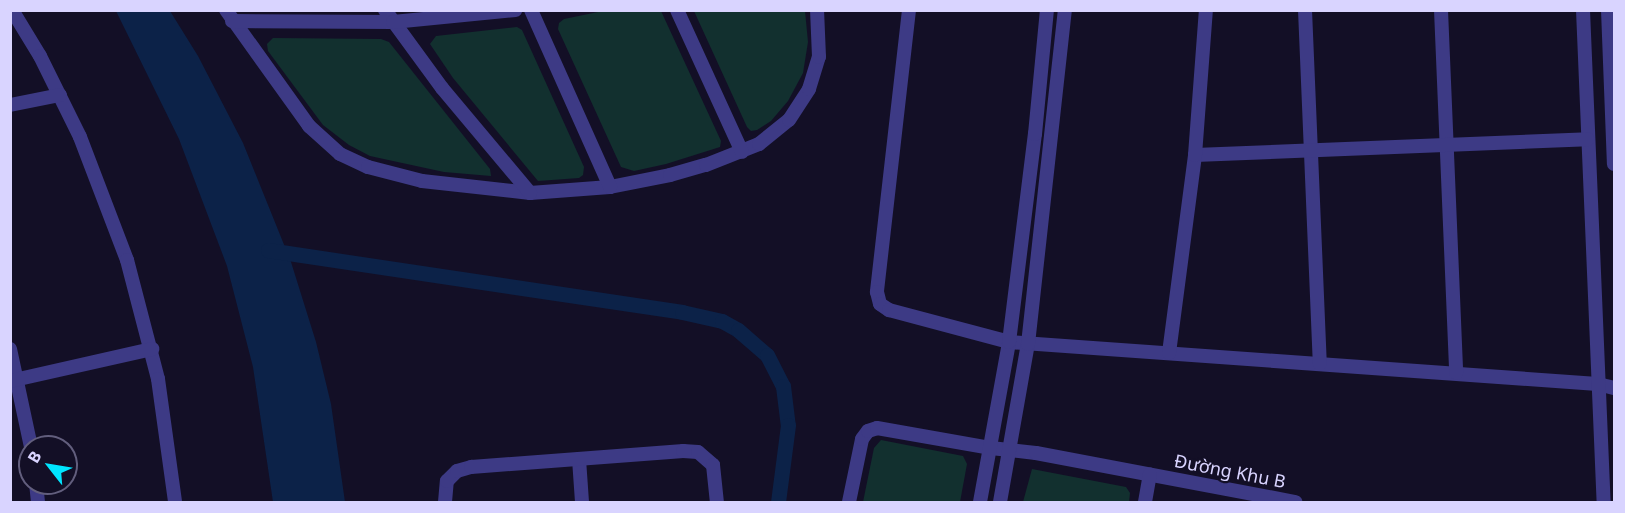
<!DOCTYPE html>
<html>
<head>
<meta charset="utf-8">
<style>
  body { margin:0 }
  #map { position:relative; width:1625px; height:513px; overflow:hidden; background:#130f26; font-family:"Noto Sans",sans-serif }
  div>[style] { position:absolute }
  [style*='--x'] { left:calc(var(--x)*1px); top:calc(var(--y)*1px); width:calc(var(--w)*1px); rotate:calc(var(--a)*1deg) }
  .green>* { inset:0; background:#12302f }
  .water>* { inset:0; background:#0c2248 }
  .canal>* { height:15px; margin:-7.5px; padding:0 7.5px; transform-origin:7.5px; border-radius:7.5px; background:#0c2248 }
  .minor>* { height:14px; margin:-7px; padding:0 7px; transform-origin:7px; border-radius:7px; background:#3d3a85 }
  span { translate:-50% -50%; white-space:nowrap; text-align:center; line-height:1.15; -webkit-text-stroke:4.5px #130f26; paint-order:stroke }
  .street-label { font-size:18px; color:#d9d4ff }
  .frame { position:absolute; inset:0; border:12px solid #d9d4ff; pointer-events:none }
  .north { position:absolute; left:18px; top:435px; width:60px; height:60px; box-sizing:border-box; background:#130f26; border:2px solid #625e7d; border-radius:50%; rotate:301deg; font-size:16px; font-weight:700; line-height:24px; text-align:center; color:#d9d4ff }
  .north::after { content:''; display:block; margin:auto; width:21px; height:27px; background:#00e5ff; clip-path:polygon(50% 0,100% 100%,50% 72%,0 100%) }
</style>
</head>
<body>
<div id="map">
  <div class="green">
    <i style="clip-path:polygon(603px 11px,661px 11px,721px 141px,720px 147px,666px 164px,634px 171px,621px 167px,558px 29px,559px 23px,564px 19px)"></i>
    <i style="clip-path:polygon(694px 11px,805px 11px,808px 42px,803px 73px,788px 101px,771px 121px,757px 130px,751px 131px,747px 127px)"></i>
    <i style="clip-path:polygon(517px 27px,522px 30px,584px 167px,583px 175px,579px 178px,538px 181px,453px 78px,430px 44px,436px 36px)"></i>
    <i style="clip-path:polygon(273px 38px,381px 39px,389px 42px,490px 169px,491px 176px,444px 172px,393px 161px,370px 156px,349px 145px,323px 125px,268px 51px,267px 44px)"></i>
    <i style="clip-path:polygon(881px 440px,963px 456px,967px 464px,960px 502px,863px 502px,874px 448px)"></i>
    <i style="clip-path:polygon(1032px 469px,1126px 487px,1130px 493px,1129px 502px,1023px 502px)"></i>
  </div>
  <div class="water">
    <i style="clip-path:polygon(116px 11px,170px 11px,198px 56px,243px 143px,291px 262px,316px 342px,331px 404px,345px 502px,273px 502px,253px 367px,227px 266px,179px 139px)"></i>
  </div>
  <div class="canal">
    <i style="--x:268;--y:250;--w:419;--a:8.5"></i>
    <i style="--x:682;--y:312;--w:41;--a:12.7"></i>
    <i style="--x:722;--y:321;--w:18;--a:29"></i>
    <i style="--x:738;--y:330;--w:38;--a:41"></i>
    <i style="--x:767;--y:355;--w:35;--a:63"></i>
    <i style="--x:783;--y:386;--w:39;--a:83"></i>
    <i style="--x:788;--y:425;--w:78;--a:97.4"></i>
  </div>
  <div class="minor">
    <i style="--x:12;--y:10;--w:54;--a:58.7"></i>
    <i style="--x:40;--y:56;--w:90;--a:63.7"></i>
    <i style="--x:80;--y:137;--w:132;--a:69.1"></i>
    <i style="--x:127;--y:260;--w:123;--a:75.4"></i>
    <i style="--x:158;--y:379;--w:124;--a:82.1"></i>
    <i style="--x:226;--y:10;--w:143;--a:54.4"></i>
    <i style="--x:309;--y:126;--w:42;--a:42.1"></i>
    <i style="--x:340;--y:154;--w:31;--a:25"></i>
    <i style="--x:368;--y:167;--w:56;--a:14.5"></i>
    <i style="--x:422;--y:181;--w:109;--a:6.3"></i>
    <i style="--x:530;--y:193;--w:80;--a:-4.3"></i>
    <i style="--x:610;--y:187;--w:61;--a:-11.3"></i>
    <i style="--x:670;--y:175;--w:37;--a:-16"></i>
    <i style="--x:706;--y:165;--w:57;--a:-21.6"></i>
    <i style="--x:759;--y:144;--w:38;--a:-39"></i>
    <i style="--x:789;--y:120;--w:37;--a:-57"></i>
    <i style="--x:809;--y:89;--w:34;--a:-73"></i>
    <i style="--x:819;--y:57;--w:47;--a:-92.4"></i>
    <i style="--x:385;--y:10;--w:97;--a:53.8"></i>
    <i style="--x:442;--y:88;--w:137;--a:50"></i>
    <i style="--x:531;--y:10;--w:194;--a:65.9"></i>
    <i style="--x:677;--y:10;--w:156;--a:65.4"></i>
    <i style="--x:909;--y:10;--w:284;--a:96.5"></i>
    <i style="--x:877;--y:292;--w:12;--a:76"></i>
    <i style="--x:880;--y:304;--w:11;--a:34"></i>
    <i style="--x:889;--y:310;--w:124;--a:14.9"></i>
    <i style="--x:1009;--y:342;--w:590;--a:4.08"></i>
    <i style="--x:1598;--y:384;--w:16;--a:14"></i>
    <i style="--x:1305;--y:10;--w:354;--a:87.6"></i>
    <i style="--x:1441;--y:10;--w:363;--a:87.6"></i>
    <i style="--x:1583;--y:10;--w:492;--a:87.6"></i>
    <i style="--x:1608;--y:10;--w:154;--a:87.8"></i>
    <i style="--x:232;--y:21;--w:161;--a:0.4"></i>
    <i style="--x:393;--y:22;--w:123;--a:-5.6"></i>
    <i style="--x:10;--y:105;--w:51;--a:-11.3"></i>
    <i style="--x:1195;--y:155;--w:393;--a:-2.3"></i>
    <i style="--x:10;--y:349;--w:100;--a:77.9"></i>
    <i style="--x:1169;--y:353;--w:200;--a:-82.5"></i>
    <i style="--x:1195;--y:155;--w:145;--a:-85.7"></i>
    <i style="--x:10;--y:381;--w:146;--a:-12.7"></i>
    <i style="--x:579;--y:459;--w:43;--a:86"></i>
    <i style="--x:36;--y:483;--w:19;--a:84"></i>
    <i style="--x:445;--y:502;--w:21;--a:-85"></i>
    <i style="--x:447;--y:481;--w:14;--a:-45"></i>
    <i style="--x:457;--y:471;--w:15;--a:-16"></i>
    <i style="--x:471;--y:467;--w:213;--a:-4.3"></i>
    <i style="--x:683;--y:451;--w:15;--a:4"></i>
    <i style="--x:698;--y:452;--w:20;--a:41"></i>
    <i style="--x:713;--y:465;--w:37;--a:84"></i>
    <i style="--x:849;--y:502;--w:64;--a:-78.3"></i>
    <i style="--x:862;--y:439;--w:10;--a:-53"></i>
    <i style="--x:868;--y:431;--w:9;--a:-18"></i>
    <i style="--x:877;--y:428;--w:116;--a:10"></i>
    <i style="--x:991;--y:448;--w:45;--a:6.3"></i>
    <i style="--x:1036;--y:453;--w:264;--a:10.7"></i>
    <i style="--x:980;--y:502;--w:163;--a:-79.7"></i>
    <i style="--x:1009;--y:342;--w:210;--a:-82.9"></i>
    <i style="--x:1035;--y:134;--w:125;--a:-84.5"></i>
    <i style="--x:1000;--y:502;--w:160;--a:-80"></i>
    <i style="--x:1028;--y:344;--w:336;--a:-83.7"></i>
    <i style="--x:1145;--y:502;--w:28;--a:-80"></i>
  </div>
  <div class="street-label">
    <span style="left:1230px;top:471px;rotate:11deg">Đường Khu B</span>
  </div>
  <div class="frame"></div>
  <div class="north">B</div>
</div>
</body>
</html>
